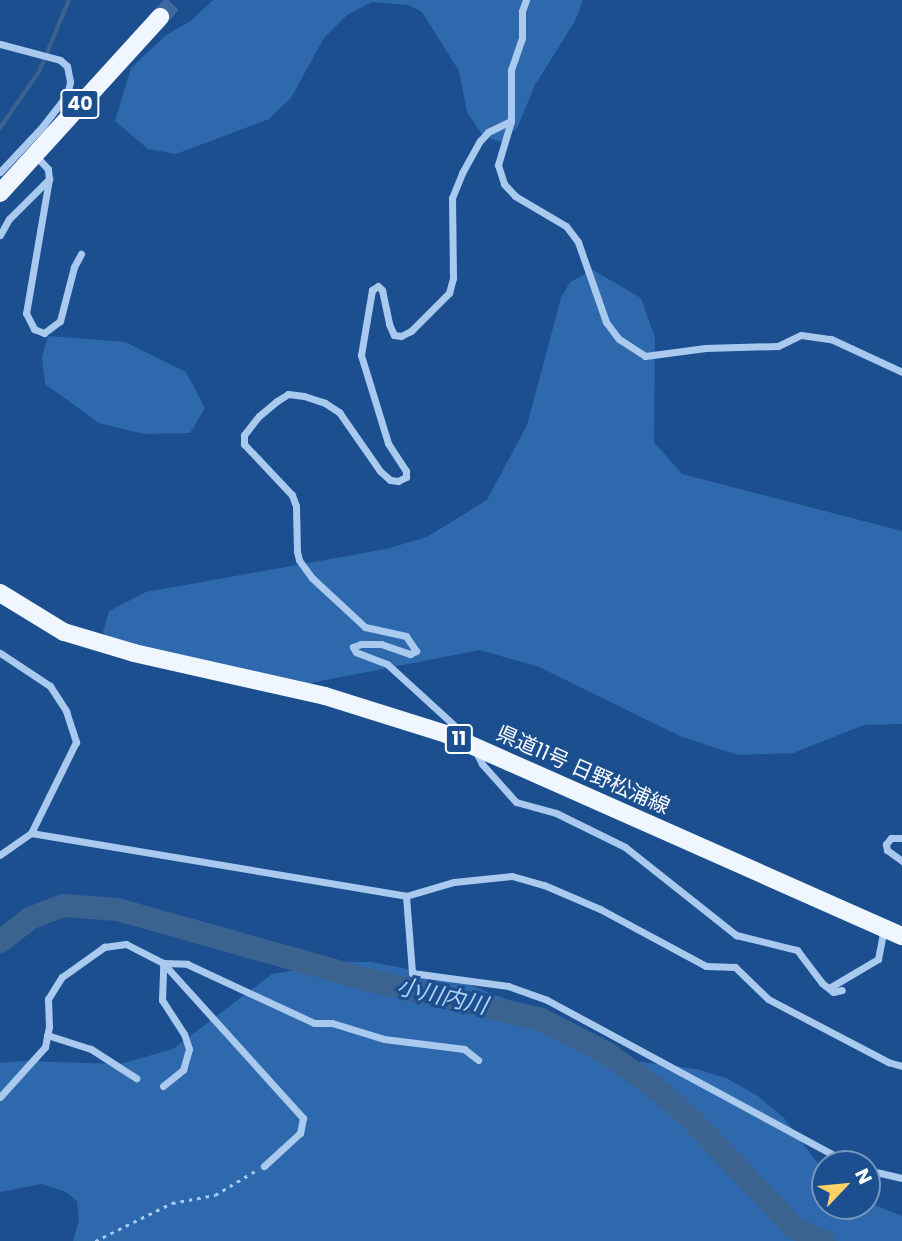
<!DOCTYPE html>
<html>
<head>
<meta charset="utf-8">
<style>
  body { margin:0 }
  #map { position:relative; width:902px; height:1241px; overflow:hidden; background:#1b4f8f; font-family:Poppins,"Noto Sans JP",sans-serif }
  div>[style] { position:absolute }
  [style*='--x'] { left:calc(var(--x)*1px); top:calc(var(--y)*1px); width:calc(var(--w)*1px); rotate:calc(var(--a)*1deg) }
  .green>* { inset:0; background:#2e69ad }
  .stream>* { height:3.5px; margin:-1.75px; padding:0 1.75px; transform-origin:1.75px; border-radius:1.75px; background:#3c6290 }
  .river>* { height:23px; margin:-11.5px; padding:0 11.5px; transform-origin:11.5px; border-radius:11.5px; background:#3c6290 }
  .primary-tunnel>* { height:18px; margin-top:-9px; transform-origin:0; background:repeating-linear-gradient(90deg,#3d69a0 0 18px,transparent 0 27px) }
  .path>* { height:2.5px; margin-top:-1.25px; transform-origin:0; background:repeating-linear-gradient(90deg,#a9c9ee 0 3.5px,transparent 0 8.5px) }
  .street>* { height:7px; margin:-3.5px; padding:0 3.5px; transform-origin:3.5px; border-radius:3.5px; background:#a9c9ee }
  .primary>* { height:18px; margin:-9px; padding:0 9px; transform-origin:9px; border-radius:9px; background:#f0f6ff }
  span { translate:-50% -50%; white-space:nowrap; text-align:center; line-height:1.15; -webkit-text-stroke:6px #1b4f8f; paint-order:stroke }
  .shield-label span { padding:2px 5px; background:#1b4f8f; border:2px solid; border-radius:5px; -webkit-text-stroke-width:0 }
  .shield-label { font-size:19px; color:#fff; font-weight:700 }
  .street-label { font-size:21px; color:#fff }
  .water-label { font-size:23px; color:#b5d3f5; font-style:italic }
  .north { position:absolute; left:811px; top:1150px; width:70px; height:70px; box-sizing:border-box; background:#1b4f8f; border:2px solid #7695bc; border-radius:50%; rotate:64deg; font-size:19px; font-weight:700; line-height:28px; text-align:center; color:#fff }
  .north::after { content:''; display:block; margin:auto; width:24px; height:32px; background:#ffd166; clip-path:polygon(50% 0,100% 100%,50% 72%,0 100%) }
</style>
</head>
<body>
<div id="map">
  <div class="green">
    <i style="clip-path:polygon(213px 0,583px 0,575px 21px,535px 85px,517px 128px,501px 142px,483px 136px,467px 112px,459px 71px,422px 12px,408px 5px,372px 2px,347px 15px,324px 38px,291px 98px,269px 119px,176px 154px,148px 149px,115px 121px,131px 68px,166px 35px,191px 21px)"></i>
    <i style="clip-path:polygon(593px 270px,641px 298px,655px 338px,654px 442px,682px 474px,902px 531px,902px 724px,864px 725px,793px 753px,738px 755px,682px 737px,539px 667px,480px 650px,285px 688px,113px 647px,103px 632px,109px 611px,146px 592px,386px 549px,427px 537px,487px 500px,527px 425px,561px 298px,570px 282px)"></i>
    <i style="clip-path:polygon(48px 336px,125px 342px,186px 372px,205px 408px,190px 433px,144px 434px,99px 423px,45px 384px,42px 357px)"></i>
    <i style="clip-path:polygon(342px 962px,371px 962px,450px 977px,513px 1002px,559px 1038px,602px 1057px,696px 1069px,726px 1078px,758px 1096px,784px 1118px,825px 1173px,825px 1206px,867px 1206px,867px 1202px,902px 1216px,902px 1241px,73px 1241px,79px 1220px,77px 1201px,66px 1192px,42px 1184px,0 1192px,0 1063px,23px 1061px,120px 1064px,173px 1049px,272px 974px)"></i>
  </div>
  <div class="stream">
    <i style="--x:0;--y:128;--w:68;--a:-55.1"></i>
    <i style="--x:39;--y:72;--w:78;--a:-67.4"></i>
  </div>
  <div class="river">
    <i style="--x:0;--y:941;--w:37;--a:-38"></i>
    <i style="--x:29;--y:918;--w:36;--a:-21"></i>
    <i style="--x:63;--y:905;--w:54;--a:4.2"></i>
    <i style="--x:117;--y:909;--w:263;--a:15.7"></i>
    <i style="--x:370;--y:980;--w:175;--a:12.8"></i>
    <i style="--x:541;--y:1019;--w:72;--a:27.3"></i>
    <i style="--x:605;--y:1052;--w:59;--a:35.3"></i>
    <i style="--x:653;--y:1086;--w:42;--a:40.2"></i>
    <i style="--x:685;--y:1113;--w:159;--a:46.3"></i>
    <i style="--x:795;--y:1228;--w:31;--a:25"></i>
  </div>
  <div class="primary-tunnel">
    <i style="--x:160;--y:17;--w:23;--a:-47"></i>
  </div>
  <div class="path">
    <i style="--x:95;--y:1241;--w:86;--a:-26.3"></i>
    <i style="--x:172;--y:1203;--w:44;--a:-10.5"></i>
    <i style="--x:215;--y:1195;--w:49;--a:-30.8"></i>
  </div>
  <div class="street">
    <i style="--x:526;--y:0;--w:12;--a:110"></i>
    <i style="--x:522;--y:11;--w:27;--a:90"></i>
    <i style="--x:522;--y:38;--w:34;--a:109"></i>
    <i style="--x:511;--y:70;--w:51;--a:90"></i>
    <i style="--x:511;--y:121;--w:46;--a:106.5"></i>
    <i style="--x:498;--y:165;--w:20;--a:72"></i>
    <i style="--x:504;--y:184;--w:16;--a:47"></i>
    <i style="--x:515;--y:196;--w:59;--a:30.5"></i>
    <i style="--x:566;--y:226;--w:20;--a:53"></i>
    <i style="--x:578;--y:242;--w:85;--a:70.7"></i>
    <i style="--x:606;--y:322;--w:21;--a:53"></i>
    <i style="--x:619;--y:339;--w:31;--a:33"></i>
    <i style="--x:645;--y:356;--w:61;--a:-7.6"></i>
    <i style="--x:705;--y:348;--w:73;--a:-1.6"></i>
    <i style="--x:778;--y:346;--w:25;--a:-26"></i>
    <i style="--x:801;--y:335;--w:30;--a:8"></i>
    <i style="--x:831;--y:339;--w:78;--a:24.9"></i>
    <i style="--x:0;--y:44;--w:62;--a:14.9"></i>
    <i style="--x:60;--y:60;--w:9;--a:41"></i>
    <i style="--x:67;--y:66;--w:16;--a:79"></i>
    <i style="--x:70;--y:82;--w:13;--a:103"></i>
    <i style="--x:67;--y:95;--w:39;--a:128"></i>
    <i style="--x:43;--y:126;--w:63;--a:133.1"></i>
    <i style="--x:49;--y:179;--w:136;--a:99.7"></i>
    <i style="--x:26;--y:313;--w:18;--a:63"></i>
    <i style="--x:34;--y:329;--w:11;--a:22"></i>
    <i style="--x:44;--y:333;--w:20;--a:-37"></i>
    <i style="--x:60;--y:321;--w:56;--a:-75.5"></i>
    <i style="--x:74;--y:267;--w:15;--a:-62"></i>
    <i style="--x:0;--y:235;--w:18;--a:-61"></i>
    <i style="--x:9;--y:219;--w:57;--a:-45"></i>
    <i style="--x:49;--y:179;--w:10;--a:-96"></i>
    <i style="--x:48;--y:169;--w:19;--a:-133"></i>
    <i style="--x:0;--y:653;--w:60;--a:33.4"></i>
    <i style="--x:50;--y:686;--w:30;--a:57"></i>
    <i style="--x:66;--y:711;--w:33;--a:72"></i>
    <i style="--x:76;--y:742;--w:102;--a:116.3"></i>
    <i style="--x:31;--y:833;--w:38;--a:145"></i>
    <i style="--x:467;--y:737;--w:108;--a:-137.6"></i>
    <i style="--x:387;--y:664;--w:33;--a:-159"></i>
    <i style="--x:356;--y:652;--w:6;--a:-121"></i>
    <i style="--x:353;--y:647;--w:9;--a:-21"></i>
    <i style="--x:361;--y:644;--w:20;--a:0"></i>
    <i style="--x:381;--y:644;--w:31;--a:19"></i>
    <i style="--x:410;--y:654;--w:7;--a:-27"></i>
    <i style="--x:416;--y:651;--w:18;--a:-124"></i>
    <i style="--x:406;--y:636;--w:42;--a:-167.6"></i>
    <i style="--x:365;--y:627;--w:72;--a:-137.2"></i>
    <i style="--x:312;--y:578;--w:22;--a:-126"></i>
    <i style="--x:299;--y:560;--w:9;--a:-103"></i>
    <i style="--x:297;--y:551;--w:45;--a:-91.3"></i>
    <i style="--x:296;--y:506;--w:12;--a:-110"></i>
    <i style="--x:292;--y:495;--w:70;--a:-133.3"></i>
    <i style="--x:244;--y:444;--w:9;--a:-90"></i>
    <i style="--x:244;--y:435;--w:24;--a:-52"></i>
    <i style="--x:259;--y:416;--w:23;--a:-40"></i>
    <i style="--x:277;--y:401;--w:13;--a:-32"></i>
    <i style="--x:288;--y:394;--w:16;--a:7"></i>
    <i style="--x:304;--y:396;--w:22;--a:18"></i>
    <i style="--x:325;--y:403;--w:17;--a:33"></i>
    <i style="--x:339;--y:412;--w:72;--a:55.2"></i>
    <i style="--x:380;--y:471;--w:13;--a:42"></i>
    <i style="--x:390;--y:480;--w:8;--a:7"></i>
    <i style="--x:398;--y:481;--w:9;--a:-27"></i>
    <i style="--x:406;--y:477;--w:6;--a:-90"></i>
    <i style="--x:406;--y:471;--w:33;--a:-123"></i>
    <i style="--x:388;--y:443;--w:92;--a:-107.1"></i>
    <i style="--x:361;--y:355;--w:66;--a:-80.4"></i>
    <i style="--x:372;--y:290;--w:7;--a:-34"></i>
    <i style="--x:378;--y:286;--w:6;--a:45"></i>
    <i style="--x:382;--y:290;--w:35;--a:78"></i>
    <i style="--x:389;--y:324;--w:12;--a:66"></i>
    <i style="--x:394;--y:335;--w:7;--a:8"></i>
    <i style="--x:401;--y:336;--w:11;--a:-27"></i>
    <i style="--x:411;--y:331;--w:54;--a:-45"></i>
    <i style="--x:449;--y:293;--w:16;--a:-75"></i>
    <i style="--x:453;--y:278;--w:80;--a:-90.7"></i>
    <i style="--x:452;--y:198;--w:27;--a:-68"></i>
    <i style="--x:462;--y:173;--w:37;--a:-61"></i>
    <i style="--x:480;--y:141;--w:12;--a:-48"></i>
    <i style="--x:488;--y:132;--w:25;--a:-26"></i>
    <i style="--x:475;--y:750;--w:16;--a:63"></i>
    <i style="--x:482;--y:764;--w:51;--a:48.2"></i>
    <i style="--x:516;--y:802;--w:41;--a:15.4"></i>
    <i style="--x:556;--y:813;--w:77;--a:26.2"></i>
    <i style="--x:625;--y:847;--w:142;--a:38.4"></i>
    <i style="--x:736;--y:935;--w:63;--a:13.8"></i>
    <i style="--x:797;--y:950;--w:41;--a:52.9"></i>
    <i style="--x:822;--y:983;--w:14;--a:39"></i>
    <i style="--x:833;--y:992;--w:9;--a:-13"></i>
    <i style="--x:31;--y:833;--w:380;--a:9.5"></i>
    <i style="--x:406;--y:896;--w:50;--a:-16.3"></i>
    <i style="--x:454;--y:882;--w:58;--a:-5.9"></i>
    <i style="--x:512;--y:876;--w:33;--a:16"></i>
    <i style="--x:544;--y:885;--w:61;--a:23.2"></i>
    <i style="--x:600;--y:909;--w:120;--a:28.3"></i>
    <i style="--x:706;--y:966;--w:29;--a:2"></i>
    <i style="--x:735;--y:967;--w:46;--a:44.1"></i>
    <i style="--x:768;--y:999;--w:136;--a:27.7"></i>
    <i style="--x:888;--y:1062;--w:15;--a:16"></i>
    <i style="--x:902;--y:838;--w:11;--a:180"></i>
    <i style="--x:891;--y:838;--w:8;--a:130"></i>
    <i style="--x:886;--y:844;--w:6;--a:81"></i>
    <i style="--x:887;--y:850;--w:19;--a:36"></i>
    <i style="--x:406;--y:896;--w:77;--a:85.5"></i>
    <i style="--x:412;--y:973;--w:97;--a:7.7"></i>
    <i style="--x:508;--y:986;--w:41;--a:19.7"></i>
    <i style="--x:547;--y:1000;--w:345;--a:28.4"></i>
    <i style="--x:829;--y:988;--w:57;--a:-30.6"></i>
    <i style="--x:878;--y:959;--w:31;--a:-79"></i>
    <i style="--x:47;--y:1035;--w:46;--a:17.7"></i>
    <i style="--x:91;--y:1049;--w:54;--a:32.8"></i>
    <i style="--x:163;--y:1086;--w:26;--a:-39"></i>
    <i style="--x:183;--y:1070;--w:22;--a:-74"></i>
    <i style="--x:189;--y:1049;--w:16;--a:-108"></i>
    <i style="--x:184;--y:1034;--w:40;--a:-122.9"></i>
    <i style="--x:162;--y:1000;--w:37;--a:-88"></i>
    <i style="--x:163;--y:963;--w:24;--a:2"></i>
    <i style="--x:187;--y:964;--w:140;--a:24.9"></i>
    <i style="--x:314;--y:1023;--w:18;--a:0"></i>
    <i style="--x:332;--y:1023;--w:54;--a:17.1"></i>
    <i style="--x:384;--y:1039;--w:81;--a:7.1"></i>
    <i style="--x:464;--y:1049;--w:18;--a:38"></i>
    <i style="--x:0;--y:1097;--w:67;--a:-48"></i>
    <i style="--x:45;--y:1047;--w:20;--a:-79"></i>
    <i style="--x:49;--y:1027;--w:28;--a:-92"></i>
    <i style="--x:48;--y:999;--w:26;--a:-58"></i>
    <i style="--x:62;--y:977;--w:52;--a:-35.5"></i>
    <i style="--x:104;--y:947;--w:22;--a:-8"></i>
    <i style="--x:126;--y:944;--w:42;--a:27.2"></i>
    <i style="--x:163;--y:963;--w:209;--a:47.9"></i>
    <i style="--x:303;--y:1118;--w:15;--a:101"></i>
    <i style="--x:300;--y:1133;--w:49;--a:137.5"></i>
    <i style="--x:867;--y:1170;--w:36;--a:13"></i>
  </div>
  <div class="primary">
    <i style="--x:0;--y:193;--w:238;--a:-47.7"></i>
    <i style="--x:0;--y:593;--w:75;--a:31.4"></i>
    <i style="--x:64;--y:632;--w:73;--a:16.7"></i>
    <i style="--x:134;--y:653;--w:196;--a:12.7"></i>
    <i style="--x:325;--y:696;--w:127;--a:17.4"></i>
    <i style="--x:446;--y:734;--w:499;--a:23.9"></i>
  </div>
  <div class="shield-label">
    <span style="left:80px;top:104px">40</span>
    <span style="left:459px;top:739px">11</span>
  </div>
  <div class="street-label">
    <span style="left:583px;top:770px;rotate:24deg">県道11号 日野松浦線</span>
  </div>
  <div class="water-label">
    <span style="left:442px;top:996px;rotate:13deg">小川内川</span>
  </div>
  <div class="north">N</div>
</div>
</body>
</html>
